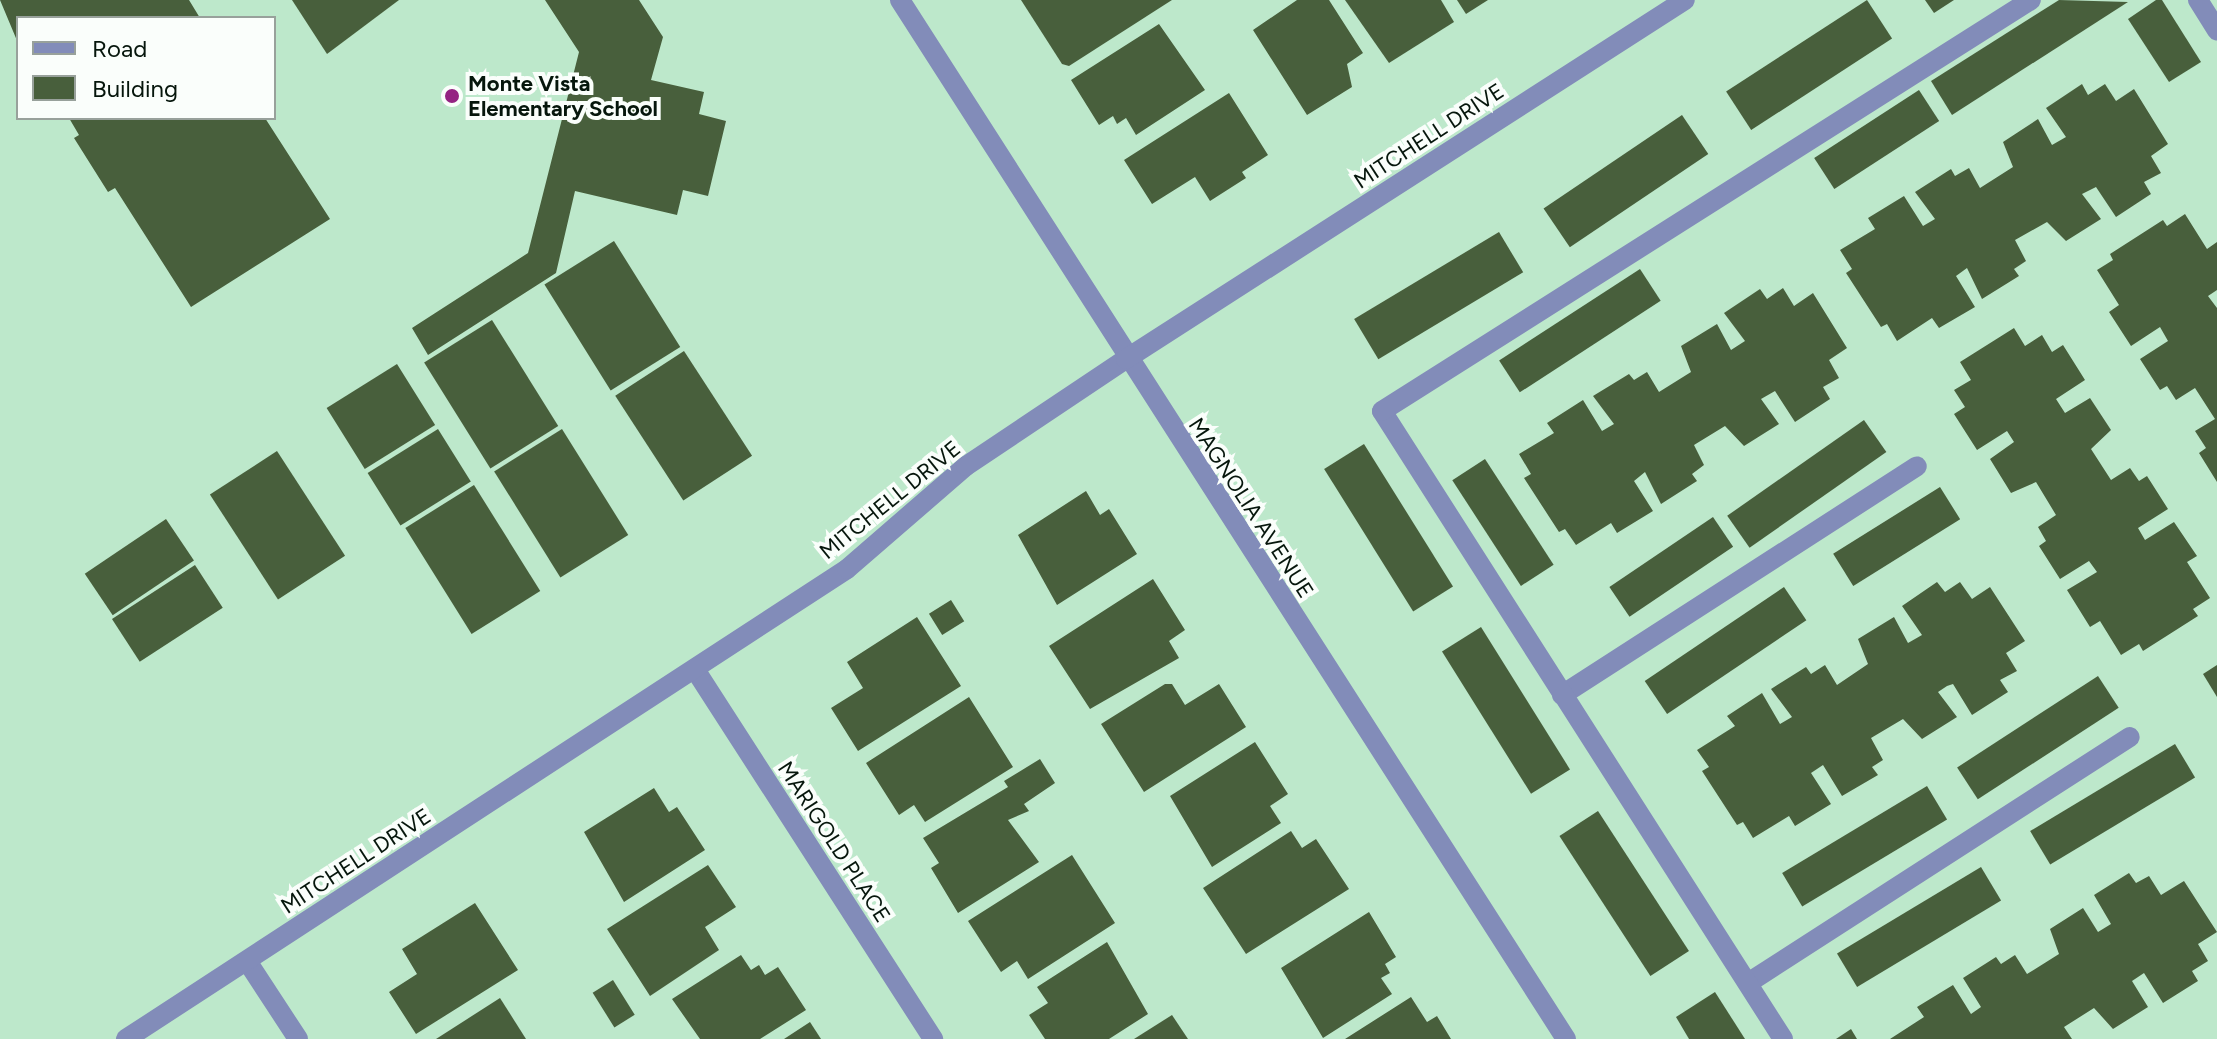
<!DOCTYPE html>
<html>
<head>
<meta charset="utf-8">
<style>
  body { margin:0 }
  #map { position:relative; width:2217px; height:1039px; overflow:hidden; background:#bde8cb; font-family:Figtree,sans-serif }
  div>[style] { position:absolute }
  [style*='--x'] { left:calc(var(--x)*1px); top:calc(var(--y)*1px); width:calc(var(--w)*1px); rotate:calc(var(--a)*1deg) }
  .building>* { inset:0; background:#485f3c; transform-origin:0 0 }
  .lane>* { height:20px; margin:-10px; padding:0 10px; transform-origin:10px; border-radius:10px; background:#828cb9 }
  .street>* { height:20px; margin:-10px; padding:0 10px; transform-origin:10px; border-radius:10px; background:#828cb9 }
  .dots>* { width:22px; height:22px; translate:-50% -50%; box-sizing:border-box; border:4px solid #fafefb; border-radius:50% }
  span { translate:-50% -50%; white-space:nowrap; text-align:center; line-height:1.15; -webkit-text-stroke:8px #fafefb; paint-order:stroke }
  .poi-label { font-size:22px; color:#06160c; font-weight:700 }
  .left { translate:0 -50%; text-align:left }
  .street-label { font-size:22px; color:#06160c }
  .legend { position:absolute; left:16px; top:16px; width:260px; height:104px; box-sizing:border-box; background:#fafefb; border:2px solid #98a19b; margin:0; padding:10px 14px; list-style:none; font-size:24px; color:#06160c }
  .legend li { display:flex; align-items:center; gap:16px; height:40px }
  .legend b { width:40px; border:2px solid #98a19b }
</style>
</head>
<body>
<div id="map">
  <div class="building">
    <i style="clip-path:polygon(0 0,189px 0,200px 18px,18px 18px,18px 43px)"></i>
    <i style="clip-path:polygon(292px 0,399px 0,327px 54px)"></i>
    <i style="clip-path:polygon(545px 0,639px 0,663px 37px,651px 80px,704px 92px,699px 114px,726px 121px,708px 196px,683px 190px,677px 215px,575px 191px,556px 273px,428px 355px,412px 328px,528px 253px,579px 52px)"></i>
    <i style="clip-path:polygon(1021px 0,1172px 0,1069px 66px,1062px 64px)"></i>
    <i style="clip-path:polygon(1297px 0,1329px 0,1363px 53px,1347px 64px,1352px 87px,1307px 115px,1253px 30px)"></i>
    <i style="clip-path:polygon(1345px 0,1441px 0,1454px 22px,1389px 63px)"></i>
    <i style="clip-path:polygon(1457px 0,1488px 0,1466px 14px)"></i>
    <i style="left:1867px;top:0;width:46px;height:168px;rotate:57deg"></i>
    <i style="clip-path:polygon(1925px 0,1954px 0,1934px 13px)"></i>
    <i style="clip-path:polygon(2059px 0,2128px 2px,1952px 115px,1931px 81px)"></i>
    <i style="clip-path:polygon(2156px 0,2162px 0,2201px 62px,2169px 82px,2128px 19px)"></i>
    <i style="clip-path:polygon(1159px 24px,1205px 90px,1136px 135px,1126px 118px,1117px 124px,1113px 116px,1099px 125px,1071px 80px)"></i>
    <i style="clip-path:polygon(2082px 84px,2088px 95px,2105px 84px,2116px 101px,2134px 89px,2168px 144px,2151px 156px,2161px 173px,2144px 182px,2151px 194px,2116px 217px,2096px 187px,2082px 194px,2101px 219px,2066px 241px,2047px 222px,2015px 240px,2026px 261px,2014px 269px,2019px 276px,1982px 299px,1967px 268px,1956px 276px,1975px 307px,1939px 328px,1932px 318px,1897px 341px,1887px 324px,1881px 327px,1846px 273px,1852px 269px,1840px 250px,1875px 229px,1868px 218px,1904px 196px,1923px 226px,1935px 219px,1915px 192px,1951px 169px,1955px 176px,1969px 168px,1980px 188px,2013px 167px,2003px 142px,2038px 119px,2052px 145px,2066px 137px,2046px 108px)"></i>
    <i style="left:1919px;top:90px;width:37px;height:125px;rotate:57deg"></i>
    <i style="clip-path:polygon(1229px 93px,1268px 155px,1242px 172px,1246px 178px,1210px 201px,1195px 177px,1152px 204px,1124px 160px)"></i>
    <i style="left:1682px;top:115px;width:47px;height:167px;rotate:56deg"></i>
    <i style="clip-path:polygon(69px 118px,265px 118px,330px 219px,191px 307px,115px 188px,108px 192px,74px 138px,79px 135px)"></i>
    <i style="clip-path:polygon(2185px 214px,2207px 249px,2217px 242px,2217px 290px,2208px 296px,2217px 308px,2217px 482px,2199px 453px,2206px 448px,2195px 431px,2215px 419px,2195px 388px,2176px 400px,2167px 386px,2160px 390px,2140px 359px,2168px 341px,2160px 327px,2131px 346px,2109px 312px,2119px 305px,2097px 270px,2113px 260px,2110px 254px,2163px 220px,2167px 226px)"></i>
    <i style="left:1499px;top:232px;width:47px;height:169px;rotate:59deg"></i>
    <i style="left:614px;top:241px;width:125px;height:82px;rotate:58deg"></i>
    <i style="left:1640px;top:269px;width:38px;height:168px;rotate:57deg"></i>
    <i style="clip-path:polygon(1783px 288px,1794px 306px,1813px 293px,1847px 348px,1829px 360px,1839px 378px,1823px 387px,1830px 399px,1795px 422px,1775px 391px,1761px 399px,1779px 424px,1744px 446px,1725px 426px,1694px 445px,1704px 465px,1692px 474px,1697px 481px,1661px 504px,1645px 472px,1634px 481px,1653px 511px,1617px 533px,1611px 523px,1576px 545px,1565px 529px,1559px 532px,1524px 478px,1531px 474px,1519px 454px,1554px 433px,1547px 423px,1583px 400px,1602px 431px,1614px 424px,1593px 396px,1629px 374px,1634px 380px,1647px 372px,1659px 392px,1691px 372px,1681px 346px,1717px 324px,1731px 350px,1745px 341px,1724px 313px,1760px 289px,1767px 299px)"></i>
    <i style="left:492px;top:320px;width:125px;height:80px;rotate:58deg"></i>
    <i style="clip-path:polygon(2014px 328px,2025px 346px,2042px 335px,2052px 352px,2063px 345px,2085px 380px,2056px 399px,2065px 413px,2090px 398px,2111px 430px,2091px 449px,2111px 480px,2130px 468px,2139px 481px,2147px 476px,2168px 509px,2138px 528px,2145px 540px,2174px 522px,2197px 556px,2187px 562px,2210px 598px,2193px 609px,2198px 616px,2143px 651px,2139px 644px,2121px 655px,2100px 621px,2090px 627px,2067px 590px,2097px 572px,2089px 561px,2060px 579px,2039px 546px,2046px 541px,2038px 527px,2056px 515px,2036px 482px,2011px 493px,1990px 459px,2014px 442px,2007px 431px,1977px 450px,1954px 414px,1965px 407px,1954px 390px,1971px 380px,1960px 362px)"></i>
    <i style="left:684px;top:351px;width:125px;height:82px;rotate:57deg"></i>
    <i style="left:397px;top:364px;width:72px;height:83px;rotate:58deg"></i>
    <i style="left:1864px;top:420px;width:39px;height:167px;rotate:55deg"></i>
    <i style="left:438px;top:429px;width:62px;height:83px;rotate:58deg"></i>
    <i style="left:562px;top:429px;width:125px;height:80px;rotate:58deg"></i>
    <i style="left:1364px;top:444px;width:168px;height:47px;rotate:58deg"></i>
    <i style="left:277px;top:451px;width:125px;height:80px;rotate:57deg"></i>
    <i style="left:1485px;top:459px;width:126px;height:39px;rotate:57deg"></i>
    <i style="left:474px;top:485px;width:125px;height:81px;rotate:58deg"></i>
    <i style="left:1940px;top:487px;width:38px;height:126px;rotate:58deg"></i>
    <i style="clip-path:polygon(1086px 491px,1100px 515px,1109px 509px,1137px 554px,1057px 605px,1018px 535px)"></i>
    <i style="left:1713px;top:517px;width:36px;height:125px;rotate:56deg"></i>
    <i style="left:166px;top:519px;width:50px;height:98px;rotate:56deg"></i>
    <i style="left:195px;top:565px;width:51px;height:99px;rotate:57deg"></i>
    <i style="clip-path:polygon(1153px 579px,1185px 630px,1169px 641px,1179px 658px,1090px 709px,1049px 646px)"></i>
    <i style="clip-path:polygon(1937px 582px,1945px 592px,1960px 582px,1972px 599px,1990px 587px,2025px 641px,2006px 653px,2017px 671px,2000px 680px,2008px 692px,1972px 715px,1953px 684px,1947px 686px,1938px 692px,1957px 717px,1922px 739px,1903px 719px,1871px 738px,1883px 760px,1872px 767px,1878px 775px,1842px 796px,1823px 765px,1811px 773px,1831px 804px,1795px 826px,1789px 816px,1753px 838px,1743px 822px,1737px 825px,1702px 771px,1709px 767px,1697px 750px,1735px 726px,1727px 716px,1762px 693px,1780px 724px,1792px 717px,1771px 689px,1806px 667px,1811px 674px,1825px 665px,1837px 685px,1868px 664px,1858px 639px,1894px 617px,1908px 643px,1922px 635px,1902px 606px)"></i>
    <i style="left:1784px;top:587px;width:40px;height:168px;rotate:56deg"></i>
    <i style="left:951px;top:600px;width:25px;height:26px;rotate:58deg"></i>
    <i style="clip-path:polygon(917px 617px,961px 686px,858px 751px,831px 708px,863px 688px,847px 662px)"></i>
    <i style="left:1481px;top:627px;width:168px;height:46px;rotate:58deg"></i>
    <i style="clip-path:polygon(2217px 665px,2217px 697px,2203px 674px)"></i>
    <i style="left:2098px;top:676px;width:38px;height:168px;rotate:57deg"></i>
    <i style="clip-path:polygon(1165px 684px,1172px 684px,1185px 705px,1219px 684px,1246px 727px,1144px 792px,1101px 724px)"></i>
    <i style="clip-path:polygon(969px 697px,1013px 767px,925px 822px,914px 805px,899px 815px,866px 763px)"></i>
    <i style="clip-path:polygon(1255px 742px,1288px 794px,1270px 806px,1281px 823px,1212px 867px,1170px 796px)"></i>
    <i style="left:2175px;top:744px;width:39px;height:169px;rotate:59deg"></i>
    <i style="clip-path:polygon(1040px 759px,1055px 783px,1024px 804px,1029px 811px,1008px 820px,1039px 862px,958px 913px,931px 868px,939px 863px,923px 838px,1008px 787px,1004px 781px)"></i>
    <i style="left:1927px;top:786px;width:39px;height:169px;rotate:59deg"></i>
    <i style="clip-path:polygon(654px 788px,669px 812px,677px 807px,705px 850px,624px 902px,584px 832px)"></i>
    <i style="left:1598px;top:811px;width:167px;height:46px;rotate:57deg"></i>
    <i style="clip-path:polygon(1291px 831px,1302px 848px,1316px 839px,1349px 889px,1246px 954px,1203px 888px)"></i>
    <i style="clip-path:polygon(1072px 855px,1115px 923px,1028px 979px,1017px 961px,1001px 972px,968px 921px)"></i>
    <i style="clip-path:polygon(708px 865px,736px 907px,705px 927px,719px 950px,650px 996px,607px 929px)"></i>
    <i style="left:1981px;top:867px;width:39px;height:168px;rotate:59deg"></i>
    <i style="clip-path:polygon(2129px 873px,2136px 883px,2149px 876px,2161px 895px,2184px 881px,2217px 932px,2198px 944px,2208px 961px,2192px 971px,2198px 981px,2163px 1003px,2144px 973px,2132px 981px,2148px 1007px,2113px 1029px,2094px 1008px,2064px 1027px,2072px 1039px,1890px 1039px,1924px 1017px,1917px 1007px,1953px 985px,1971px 1014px,1981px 1007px,1963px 978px,1996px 957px,2001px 964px,2015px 955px,2027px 974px,2059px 954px,2050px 929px,2083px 908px,2098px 932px,2111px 924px,2094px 895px)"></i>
    <i style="clip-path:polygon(475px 903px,518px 970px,416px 1034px,389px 992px,417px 974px,402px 949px)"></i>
    <i style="clip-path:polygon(1369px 912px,1396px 957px,1385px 964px,1390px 973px,1381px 978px,1392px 994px,1323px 1038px,1281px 968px)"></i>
    <i style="clip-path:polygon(1107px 942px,1148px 1014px,1109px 1039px,1045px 1039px,1029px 1015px,1048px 1003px,1037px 987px)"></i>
    <i style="clip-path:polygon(741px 955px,751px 970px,759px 965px,765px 975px,778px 967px,806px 1010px,760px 1039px,700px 1039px,672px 999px)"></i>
    <i style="left:613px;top:980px;width:41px;height:24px;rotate:58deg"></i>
    <i style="clip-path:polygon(1715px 992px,1745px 1039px,1689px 1039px,1676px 1017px)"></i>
    <i style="clip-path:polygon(1411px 997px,1427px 1022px,1437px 1016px,1451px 1039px,1345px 1039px)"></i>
    <i style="clip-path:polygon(500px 998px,526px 1039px,436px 1039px)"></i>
    <i style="clip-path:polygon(1172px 1015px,1188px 1039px,1134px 1039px)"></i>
    <i style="clip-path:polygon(810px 1022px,821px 1039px,784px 1039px)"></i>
    <i style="clip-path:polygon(1851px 1029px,1857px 1039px,1836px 1039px)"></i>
  </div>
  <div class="lane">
    <i style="--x:2198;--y:0;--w:36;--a:58"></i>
    <i style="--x:1562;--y:695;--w:422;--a:-32.8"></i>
    <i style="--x:1748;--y:983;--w:454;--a:-32.8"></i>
    <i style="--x:1783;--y:1039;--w:745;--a:-122.56"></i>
    <i style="--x:1382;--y:411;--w:768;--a:-32.35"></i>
  </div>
  <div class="street">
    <i style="--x:900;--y:0;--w:1234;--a:57.34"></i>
    <i style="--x:696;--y:671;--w:438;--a:57.2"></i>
    <i style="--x:247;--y:961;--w:93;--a:56.8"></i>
    <i style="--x:126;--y:1039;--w:861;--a:-33.1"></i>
    <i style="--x:847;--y:569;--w:157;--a:-40.9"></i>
    <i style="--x:966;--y:466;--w:192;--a:-33.8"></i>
    <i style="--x:1126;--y:359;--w:664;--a:-32.71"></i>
  </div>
  <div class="dots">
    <i style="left:452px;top:96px;background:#942382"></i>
  </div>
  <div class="poi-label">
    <span class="left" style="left:468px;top:96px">Monte Vista<br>Elementary School</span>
  </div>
  <div class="street-label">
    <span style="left:1429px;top:136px;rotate:-33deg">MITCHELL DRIVE</span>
    <span style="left:890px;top:500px;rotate:-39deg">MITCHELL DRIVE</span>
    <span style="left:1251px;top:508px;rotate:57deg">MAGNOLIA AVENUE</span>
    <span style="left:834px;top:842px;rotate:57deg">MARIGOLD PLACE</span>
    <span style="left:356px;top:861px;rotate:-33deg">MITCHELL DRIVE</span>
  </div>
  <ul class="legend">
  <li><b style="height:10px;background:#828cb9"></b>Road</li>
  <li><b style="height:22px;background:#485f3c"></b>Building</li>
  </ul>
</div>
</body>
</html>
